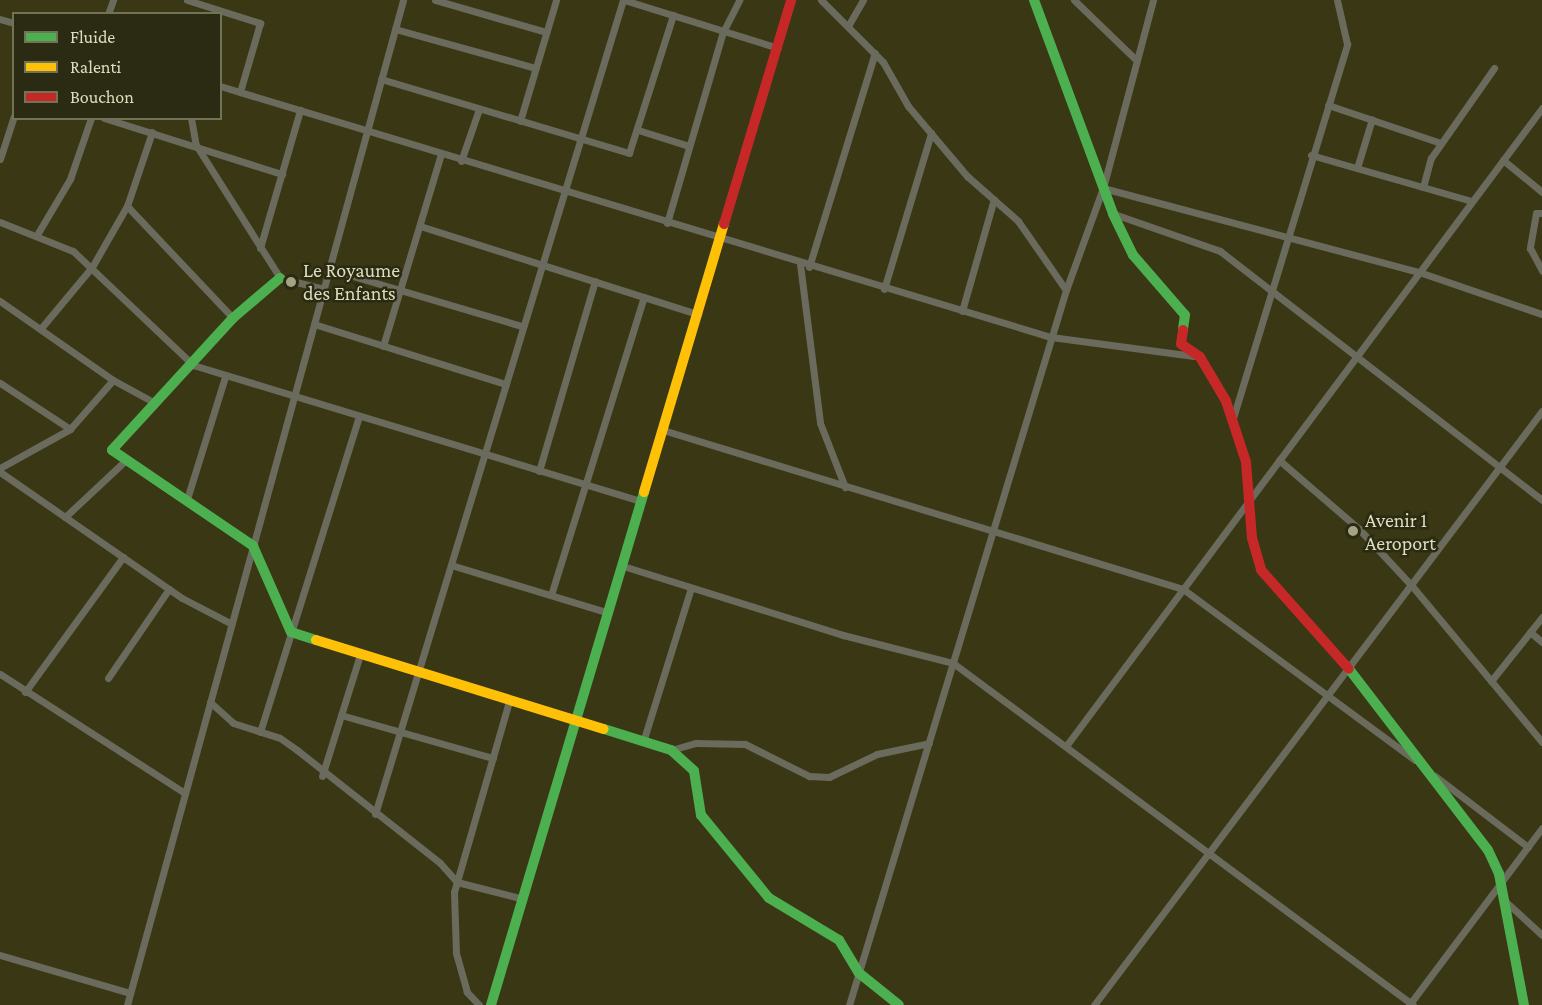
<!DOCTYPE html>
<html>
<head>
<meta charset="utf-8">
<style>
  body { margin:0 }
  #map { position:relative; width:1542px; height:1005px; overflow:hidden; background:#393714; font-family:"Crimson Pro",serif }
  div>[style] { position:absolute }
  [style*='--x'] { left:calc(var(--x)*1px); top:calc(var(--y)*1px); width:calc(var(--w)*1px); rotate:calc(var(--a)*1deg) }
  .street>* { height:7px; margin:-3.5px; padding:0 3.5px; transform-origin:3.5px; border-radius:3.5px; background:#6a6a5d }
  .fast>* { height:10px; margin:-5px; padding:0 5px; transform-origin:5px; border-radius:5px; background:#4caf50 }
  .slow>* { height:10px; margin:-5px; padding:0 5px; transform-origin:5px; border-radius:5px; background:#ffc107 }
  .jam>* { height:10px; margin:-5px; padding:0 5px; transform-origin:5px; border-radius:5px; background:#c62828 }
  .dots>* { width:16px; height:16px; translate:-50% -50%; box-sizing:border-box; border:3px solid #2b2a12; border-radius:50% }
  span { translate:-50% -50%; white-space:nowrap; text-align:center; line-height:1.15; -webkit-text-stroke:5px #2b2a12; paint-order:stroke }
  .poi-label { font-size:20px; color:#ddddbf }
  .left { translate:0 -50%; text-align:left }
  .legend { position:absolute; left:12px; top:12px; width:210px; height:108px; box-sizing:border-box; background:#2b2a12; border:2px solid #727257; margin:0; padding:8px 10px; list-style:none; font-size:18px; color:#ddddbf }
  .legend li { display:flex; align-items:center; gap:12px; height:30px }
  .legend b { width:30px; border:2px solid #727257 }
</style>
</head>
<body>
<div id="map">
  <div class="street">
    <i style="--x:187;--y:0;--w:77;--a:17.5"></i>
    <i style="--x:260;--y:23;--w:72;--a:106.2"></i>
    <i style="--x:435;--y:0;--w:116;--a:16.1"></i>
    <i style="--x:624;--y:0;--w:161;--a:17.3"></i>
    <i style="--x:821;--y:0;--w:88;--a:45"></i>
    <i style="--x:883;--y:62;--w:51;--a:60.4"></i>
    <i style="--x:908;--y:106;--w:92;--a:49.9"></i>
    <i style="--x:967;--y:176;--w:68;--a:41.4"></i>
    <i style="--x:1018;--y:221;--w:84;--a:55.2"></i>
    <i style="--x:1074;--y:0;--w:85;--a:44"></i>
    <i style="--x:108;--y:14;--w:15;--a:-70"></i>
    <i style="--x:0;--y:19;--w:15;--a:16"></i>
    <i style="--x:848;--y:26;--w:30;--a:-60"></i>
    <i style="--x:395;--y:29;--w:146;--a:15.5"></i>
    <i style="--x:381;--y:79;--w:259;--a:16.6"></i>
    <i style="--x:629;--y:153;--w:145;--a:-72.3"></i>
    <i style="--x:220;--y:86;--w:868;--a:16.81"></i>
    <i style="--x:1051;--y:337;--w:144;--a:7.6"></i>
    <i style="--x:1328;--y:105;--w:119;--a:18.6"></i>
    <i style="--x:104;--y:118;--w:187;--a:17.5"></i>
    <i style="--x:191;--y:118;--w:27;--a:80"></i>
    <i style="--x:196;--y:145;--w:157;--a:57.7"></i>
    <i style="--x:280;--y:278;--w:45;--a:14"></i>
    <i style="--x:520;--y:121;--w:126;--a:-73.4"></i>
    <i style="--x:638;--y:130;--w:53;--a:17.4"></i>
    <i style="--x:1311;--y:155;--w:166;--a:16"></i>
    <i style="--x:0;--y:159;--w:45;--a:-72"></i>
    <i style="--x:1503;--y:160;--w:50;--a:39.4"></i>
    <i style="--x:461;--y:161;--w:55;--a:-70.9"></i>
    <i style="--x:1357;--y:168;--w:51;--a:-73"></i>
    <i style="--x:1423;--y:187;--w:30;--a:-75"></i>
    <i style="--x:1431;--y:158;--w:110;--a:-55"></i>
    <i style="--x:1103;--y:188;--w:327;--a:14.9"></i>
    <i style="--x:1419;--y:272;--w:130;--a:18.9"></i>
    <i style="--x:127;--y:206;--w:154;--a:46.6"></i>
    <i style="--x:1542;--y:213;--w:6;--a:180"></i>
    <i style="--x:1536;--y:213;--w:36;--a:100"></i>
    <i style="--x:1530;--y:248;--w:26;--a:62"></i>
    <i style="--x:1114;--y:214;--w:112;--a:19.2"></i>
    <i style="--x:1220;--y:251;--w:407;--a:37.7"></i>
    <i style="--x:0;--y:222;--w:79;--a:21.7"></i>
    <i style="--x:73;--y:251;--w:166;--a:43.5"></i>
    <i style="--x:193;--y:365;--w:469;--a:16.9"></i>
    <i style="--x:667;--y:223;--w:199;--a:-73.7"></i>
    <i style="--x:723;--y:32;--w:36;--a:-63"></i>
    <i style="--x:420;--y:226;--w:292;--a:17.6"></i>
    <i style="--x:38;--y:233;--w:63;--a:-59.3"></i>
    <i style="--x:70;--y:179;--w:65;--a:-71"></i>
    <i style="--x:260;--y:248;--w:144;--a:-73.8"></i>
    <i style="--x:800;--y:264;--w:160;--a:82.8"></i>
    <i style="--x:820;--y:423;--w:69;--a:68.7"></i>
    <i style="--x:809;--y:267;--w:224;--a:-72.9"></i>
    <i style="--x:329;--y:269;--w:201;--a:16.5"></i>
    <i style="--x:884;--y:289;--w:163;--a:-73.2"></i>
    <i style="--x:0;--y:301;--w:138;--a:35"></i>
    <i style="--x:113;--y:380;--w:48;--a:28.7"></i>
    <i style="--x:962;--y:311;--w:116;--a:-74.1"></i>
    <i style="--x:314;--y:324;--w:201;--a:17.4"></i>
    <i style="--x:42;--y:327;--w:78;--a:-50.2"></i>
    <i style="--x:92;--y:267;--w:70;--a:-60.2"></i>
    <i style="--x:127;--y:206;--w:78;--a:-71.3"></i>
    <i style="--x:383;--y:346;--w:201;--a:-73.2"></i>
    <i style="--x:0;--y:383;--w:84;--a:33.3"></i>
    <i style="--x:1233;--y:418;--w:391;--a:-73"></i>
    <i style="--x:1347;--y:44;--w:45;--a:-102.8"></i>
    <i style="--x:663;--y:430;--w:544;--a:17"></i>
    <i style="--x:1183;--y:589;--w:288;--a:36.4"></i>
    <i style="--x:1279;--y:460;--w:106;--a:40.8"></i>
    <i style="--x:1359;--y:529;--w:78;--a:47.1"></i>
    <i style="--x:1412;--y:586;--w:203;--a:50.2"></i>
    <i style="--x:0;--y:468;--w:80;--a:-29.1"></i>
    <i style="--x:70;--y:429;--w:65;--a:-48.7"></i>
    <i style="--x:539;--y:471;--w:198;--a:-73.6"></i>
    <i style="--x:0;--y:472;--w:221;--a:34.7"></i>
    <i style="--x:182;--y:598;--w:56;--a:27.5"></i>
    <i style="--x:187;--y:499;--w:128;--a:-72.7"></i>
    <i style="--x:65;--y:517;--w:85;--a:-43.1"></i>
    <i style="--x:451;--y:565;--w:165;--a:16.9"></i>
    <i style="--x:623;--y:566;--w:231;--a:17.4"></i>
    <i style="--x:843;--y:635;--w:114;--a:14.3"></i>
    <i style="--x:953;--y:663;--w:573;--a:36.63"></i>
    <i style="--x:551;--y:595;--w:312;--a:-72.7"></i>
    <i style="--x:1530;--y:632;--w:16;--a:40"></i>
    <i style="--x:0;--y:674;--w:220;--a:32.8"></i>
    <i style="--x:108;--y:678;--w:108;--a:-55.6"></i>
    <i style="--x:1491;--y:681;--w:82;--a:-51.4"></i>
    <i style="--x:25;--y:692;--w:167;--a:-54"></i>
    <i style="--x:210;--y:702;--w:31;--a:42"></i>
    <i style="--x:233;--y:723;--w:49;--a:17.7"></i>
    <i style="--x:280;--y:738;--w:21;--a:35"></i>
    <i style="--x:297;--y:750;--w:182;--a:38.3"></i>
    <i style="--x:440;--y:863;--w:25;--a:48"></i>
    <i style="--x:457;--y:882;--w:68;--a:14.4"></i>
    <i style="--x:341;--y:715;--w:158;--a:15.8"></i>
    <i style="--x:260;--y:732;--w:330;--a:-72.6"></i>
    <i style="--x:643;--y:742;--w:161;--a:-72.7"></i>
    <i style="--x:1066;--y:746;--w:796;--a:-53.27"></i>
    <i style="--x:671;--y:750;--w:26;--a:-16"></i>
    <i style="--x:696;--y:743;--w:49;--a:1.2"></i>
    <i style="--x:745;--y:744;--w:72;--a:26.6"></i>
    <i style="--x:809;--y:776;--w:20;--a:3"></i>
    <i style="--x:829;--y:777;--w:53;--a:-25.6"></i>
    <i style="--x:877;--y:754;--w:53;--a:-11.9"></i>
    <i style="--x:322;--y:776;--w:127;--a:-72.6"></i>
    <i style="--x:1435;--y:776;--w:117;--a:37.4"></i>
    <i style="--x:375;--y:814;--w:851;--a:-73.06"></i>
    <i style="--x:1505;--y:901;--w:50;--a:42.6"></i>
    <i style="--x:0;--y:955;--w:135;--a:16.3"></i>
    <i style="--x:127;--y:1005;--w:1042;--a:-74.64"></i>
    <i style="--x:479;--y:1005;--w:18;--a:-133"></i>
    <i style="--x:467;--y:992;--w:41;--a:-105.8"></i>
    <i style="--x:456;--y:953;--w:61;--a:-91.9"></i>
    <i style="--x:454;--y:892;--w:199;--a:-73.9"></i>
    <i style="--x:849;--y:1005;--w:747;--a:-73.12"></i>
    <i style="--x:1066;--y:290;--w:109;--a:-70.1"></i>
    <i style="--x:1103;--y:188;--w:195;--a:-75.1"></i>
    <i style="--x:1094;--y:1005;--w:744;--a:-52.98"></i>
    <i style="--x:1409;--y:1005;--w:221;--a:-53.1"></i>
  </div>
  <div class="fast">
    <i style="--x:1034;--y:0;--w:228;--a:69.7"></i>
    <i style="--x:1113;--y:214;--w:46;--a:64"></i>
    <i style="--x:1133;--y:255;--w:79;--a:49.1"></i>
    <i style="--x:1185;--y:315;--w:15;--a:98"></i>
    <i style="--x:280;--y:278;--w:62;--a:139.6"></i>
    <i style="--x:233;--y:318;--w:179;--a:132.5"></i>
    <i style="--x:112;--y:450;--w:171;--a:34.2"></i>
    <i style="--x:253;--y:546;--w:94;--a:66.2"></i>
    <i style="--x:291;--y:632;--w:26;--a:18"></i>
    <i style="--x:1349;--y:669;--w:228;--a:52.5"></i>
    <i style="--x:1488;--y:850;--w:26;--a:65"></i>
    <i style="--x:1499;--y:874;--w:133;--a:79.2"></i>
    <i style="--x:604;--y:729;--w:70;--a:17.4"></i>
    <i style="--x:671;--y:750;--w:31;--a:42"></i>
    <i style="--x:694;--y:771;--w:45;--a:81"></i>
    <i style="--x:701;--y:815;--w:107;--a:50.7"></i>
    <i style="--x:769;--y:898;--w:82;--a:31"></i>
    <i style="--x:839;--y:940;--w:39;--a:59"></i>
    <i style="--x:859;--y:973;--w:51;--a:38.7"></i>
    <i style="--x:491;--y:1005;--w:535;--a:-73.39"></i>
  </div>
  <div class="slow">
    <i style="--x:644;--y:492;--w:280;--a:-73.4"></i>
    <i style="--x:316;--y:640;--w:301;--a:17.2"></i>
  </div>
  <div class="jam">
    <i style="--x:724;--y:224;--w:234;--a:-73.3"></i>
    <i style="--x:1183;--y:330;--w:14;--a:98"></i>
    <i style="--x:1181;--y:344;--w:23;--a:34"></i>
    <i style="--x:1200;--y:357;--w:51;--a:59.4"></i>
    <i style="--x:1226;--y:401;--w:64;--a:71.8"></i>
    <i style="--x:1246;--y:462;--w:76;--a:85.5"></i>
    <i style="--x:1252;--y:538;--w:33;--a:74"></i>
    <i style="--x:1261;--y:570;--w:132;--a:48.4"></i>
  </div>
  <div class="dots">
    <i style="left:291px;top:282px;background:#a4a383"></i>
    <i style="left:1353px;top:531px;background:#a4a383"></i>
  </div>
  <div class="poi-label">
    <span class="left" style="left:303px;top:282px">Le Royaume<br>des Enfants</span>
    <span class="left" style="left:1365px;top:532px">Avenir 1<br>Aeroport</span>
  </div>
  <ul class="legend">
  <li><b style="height:8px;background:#4caf50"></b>Fluide</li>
  <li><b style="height:8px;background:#ffc107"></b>Ralenti</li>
  <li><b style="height:8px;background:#c62828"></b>Bouchon</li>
  </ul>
</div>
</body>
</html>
